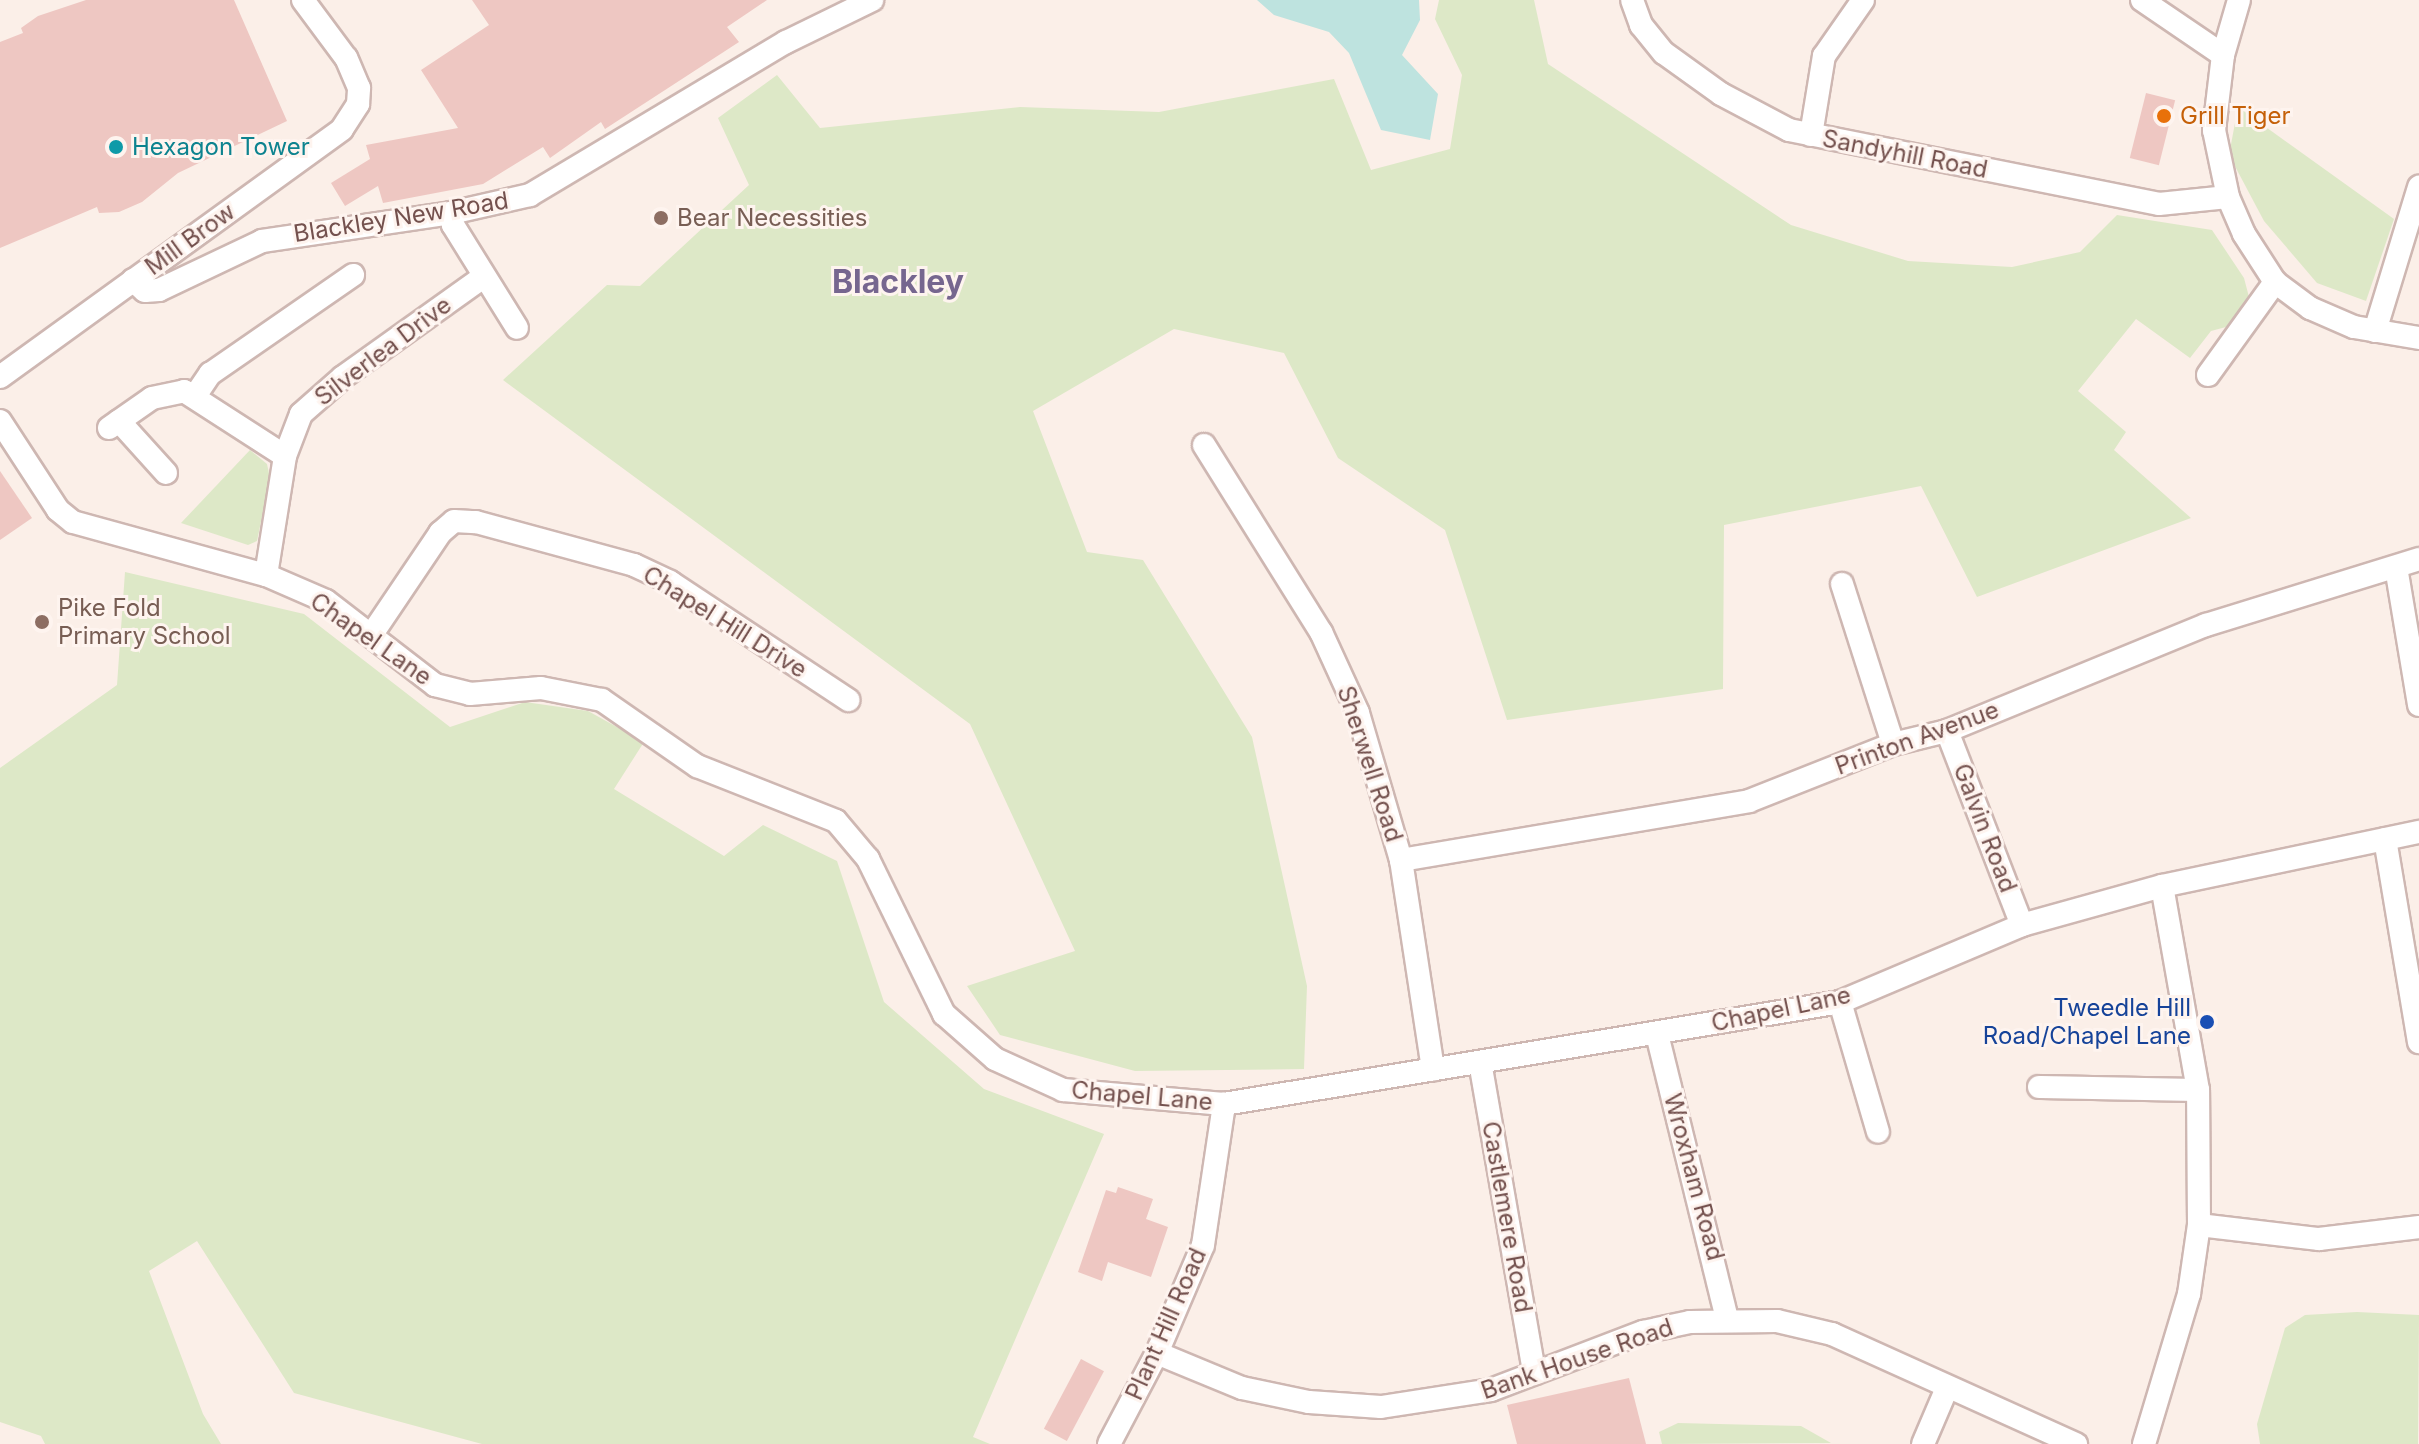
<!DOCTYPE html>
<html>
<head>
<meta charset="utf-8">
<style>
  body { margin:0 }
  #map { position:relative; width:2419px; height:1444px; overflow:hidden; background:#fbefe8; font-family:Inter,sans-serif }
  div>[style] { position:absolute }
  [style*='--x'] { left:calc(var(--x)*1px); top:calc(var(--y)*1px); width:calc(var(--w)*1px); rotate:calc(var(--a)*1deg) }
  .green>* { inset:0; background:#dde8c7 }
  .water>* { inset:0; background:#bee3df }
  .building>* { inset:0; background:#eec7c2; transform-origin:0 0 }
  .roads { filter:drop-shadow(2px 0 #ceb7b2) drop-shadow(-2px 0 #ceb7b2) drop-shadow(0 2px #ceb7b2) drop-shadow(0 -2px #ceb7b2) }
  .minor>* { height:22px; margin:-11px; padding:0 11px; transform-origin:11px; border-radius:11px; background:#fff }
  .dots>* { width:22px; height:22px; translate:-50% -50%; box-sizing:border-box; border:4px solid #fef4ef; border-radius:50% }
  span { translate:-50% -50%; white-space:nowrap; text-align:center; line-height:1.15; -webkit-text-stroke:6px #fef4ef; paint-order:stroke }
  .food-label { font-size:24px; color:#c56008 }
  .left { translate:0 -50%; text-align:left }
  .culture-label { font-size:24px; color:#0d838f }
  .street-label { font-size:24px; color:#74514e }
  .education-label { font-size:24px; color:#785e54 }
  .transit-label { font-size:24px; color:#164399 }
  .right { translate:-100% -50%; text-align:right }
  .district-label { font-size:32px; color:#76668f; font-weight:700 }
</style>
</head>
<body>
<div id="map">
  <div class="green">
    <i style="clip-path:polygon(1439px 0,1534px 0,1548px 64px,1791px 225px,1908px 261px,2012px 267px,2080px 252px,2117px 215px,2212px 230px,2244px 278px,2249px 297px,2226px 327px,2211px 331px,2190px 358px,2136px 319px,2078px 391px,2126px 432px,2114px 450px,2191px 518px,1977px 597px,1921px 486px,1724px 525px,1723px 689px,1507px 720px,1445px 530px,1338px 458px,1284px 353px,1174px 329px,1033px 411px,1087px 552px,1143px 560px,1252px 737px,1307px 986px,1304px 1069px,1135px 1071px,1000px 1035px,967px 986px,1075px 951px,970px 724px,503px 380px,607px 285px,640px 286px,749px 185px,718px 118px,777px 75px,820px 128px,1020px 107px,1159px 112px,1334px 79px,1371px 170px,1450px 149px,1462px 75px,1435px 19px)"></i>
    <i style="clip-path:polygon(2238px 107px,2394px 219px,2366px 301px,2317px 283px,2264px 221px,2229px 155px)"></i>
    <i style="clip-path:polygon(250px 450px,267px 464px,270px 478px,257px 541px,248px 545px,181px 523px)"></i>
    <i style="clip-path:polygon(125px 572px,304px 614px,450px 727px,525px 702px,588px 711px,644px 742px,614px 789px,724px 856px,763px 825px,837px 861px,884px 1002px,984px 1089px,1104px 1134px,973px 1437px,990px 1444px,482px 1444px,294px 1393px,197px 1241px,149px 1271px,203px 1414px,221px 1444px,45px 1444px,41px 1436px,0 1422px,0 768px,117px 685px)"></i>
    <i style="clip-path:polygon(2357px 1312px,2419px 1315px,2418px 1444px,2260px 1444px,2257px 1424px,2285px 1328px,2305px 1315px)"></i>
    <i style="clip-path:polygon(1678px 1423px,1801px 1426px,1831px 1443px,1662px 1444px,1659px 1432px)"></i>
  </div>
  <div class="water">
    <i style="clip-path:polygon(1257px 0,1419px 0,1420px 20px,1402px 55px,1438px 94px,1430px 140px,1381px 130px,1349px 53px,1329px 32px,1274px 15px)"></i>
  </div>
  <div class="building">
    <i style="clip-path:polygon(86px 0,234px 0,287px 121px,178px 173px,142px 202px,119px 212px,99px 213px,97px 207px,0 248px,0 42px,23px 33px,21px 28px,38px 16px)"></i>
    <i style="clip-path:polygon(472px 0,767px 0,727px 27px,739px 42px,605px 129px,601px 122px,550px 158px,543px 147px,483px 184px,383px 203px,378px 186px,345px 206px,331px 183px,370px 159px,366px 145px,458px 128px,421px 70px,489px 25px)"></i>
    <i style="left:2146px;top:93px;width:30px;height:67px;rotate:14deg"></i>
    <i style="clip-path:polygon(0 471px,32px 518px,0 540px)"></i>
    <i style="clip-path:polygon(1118px 1187px,1153px 1199px,1146px 1219px,1168px 1227px,1151px 1277px,1108px 1262px,1102px 1281px,1078px 1272px,1106px 1190px,1116px 1193px)"></i>
    <i style="left:1081px;top:1359px;width:26px;height:79px;rotate:28deg"></i>
    <i style="clip-path:polygon(1629px 1378px,1646px 1444px,1517px 1444px,1507px 1405px)"></i>
  </div>
  <div class="roads">
    <div class="minor">
      <i style="--x:1632;--y:0;--w:27;--a:70"></i>
      <i style="--x:1641;--y:25;--w:36;--a:51"></i>
      <i style="--x:1664;--y:53;--w:70;--a:35.7"></i>
      <i style="--x:1721;--y:94;--w:77;--a:27.9"></i>
      <i style="--x:1789;--y:130;--w:377;--a:11.3"></i>
      <i style="--x:2159;--y:204;--w:69;--a:-5.8"></i>
      <i style="--x:2142;--y:0;--w:98;--a:34.2"></i>
      <i style="--x:2239;--y:0;--w:57;--a:106.2"></i>
      <i style="--x:2223;--y:55;--w:76;--a:96.8"></i>
      <i style="--x:2214;--y:130;--w:68;--a:78.2"></i>
      <i style="--x:2228;--y:197;--w:40;--a:66.6"></i>
      <i style="--x:2244;--y:234;--w:57;--a:57.1"></i>
      <i style="--x:2275;--y:282;--w:44;--a:36.6"></i>
      <i style="--x:2310;--y:308;--w:48;--a:23.4"></i>
      <i style="--x:2354;--y:327;--w:66;--a:9.6"></i>
      <i style="--x:1811;--y:135;--w:80;--a:-80.7"></i>
      <i style="--x:1824;--y:56;--w:68;--a:-55.1"></i>
      <i style="--x:451;--y:213;--w:12;--a:81"></i>
      <i style="--x:453;--y:225;--w:121;--a:58.1"></i>
      <i style="--x:133;--y:280;--w:16;--a:43"></i>
      <i style="--x:145;--y:291;--w:14;--a:-4"></i>
      <i style="--x:159;--y:290;--w:114;--a:-25.4"></i>
      <i style="--x:262;--y:241;--w:191;--a:-8.4"></i>
      <i style="--x:451;--y:213;--w:81;--a:-12.8"></i>
      <i style="--x:530;--y:195;--w:298;--a:-30.9"></i>
      <i style="--x:786;--y:42;--w:96;--a:-26"></i>
      <i style="--x:2375;--y:331;--w:151;--a:-73"></i>
      <i style="--x:2208;--y:375;--w:115;--a:-54.2"></i>
      <i style="--x:0;--y:377;--w:422;--a:-35.9"></i>
      <i style="--x:342;--y:129;--w:30;--a:-57"></i>
      <i style="--x:358;--y:104;--w:16;--a:-86"></i>
      <i style="--x:359;--y:88;--w:33;--a:-113"></i>
      <i style="--x:346;--y:58;--w:72;--a:-126.6"></i>
      <i style="--x:195;--y:396;--w:27;--a:-56"></i>
      <i style="--x:210;--y:374;--w:174;--a:-34.7"></i>
      <i style="--x:0;--y:421;--w:106;--a:56.9"></i>
      <i style="--x:58;--y:510;--w:19;--a:39"></i>
      <i style="--x:73;--y:522;--w:200;--a:15.4"></i>
      <i style="--x:266;--y:575;--w:65;--a:23.4"></i>
      <i style="--x:326;--y:601;--w:138;--a:37.6"></i>
      <i style="--x:435;--y:685;--w:36;--a:14"></i>
      <i style="--x:470;--y:694;--w:71;--a:-4.8"></i>
      <i style="--x:541;--y:688;--w:62;--a:11.1"></i>
      <i style="--x:602;--y:700;--w:116;--a:34.8"></i>
      <i style="--x:697;--y:766;--w:149;--a:21.6"></i>
      <i style="--x:836;--y:821;--w:50;--a:49.9"></i>
      <i style="--x:868;--y:859;--w:173;--a:63.9"></i>
      <i style="--x:944;--y:1014;--w:68;--a:41.4"></i>
      <i style="--x:995;--y:1059;--w:75;--a:24.5"></i>
      <i style="--x:1063;--y:1090;--w:162;--a:5"></i>
      <i style="--x:1224;--y:1104;--w:624;--a:-9.4"></i>
      <i style="--x:1840;--y:1002;--w:198;--a:-22.9"></i>
      <i style="--x:2022;--y:925;--w:145;--a:-15.6"></i>
      <i style="--x:2162;--y:886;--w:263;--a:-11.9"></i>
      <i style="--x:119;--y:421;--w:70;--a:47.9"></i>
      <i style="--x:109;--y:428;--w:52;--a:-34.9"></i>
      <i style="--x:152;--y:398;--w:33;--a:-12"></i>
      <i style="--x:184;--y:391;--w:120;--a:32.8"></i>
      <i style="--x:1204;--y:445;--w:221;--a:58"></i>
      <i style="--x:1321;--y:632;--w:89;--a:65.4"></i>
      <i style="--x:1358;--y:713;--w:153;--a:73.7"></i>
      <i style="--x:1401;--y:860;--w:212;--a:81.3"></i>
      <i style="--x:2396;--y:567;--w:140;--a:80.5"></i>
      <i style="--x:266;--y:575;--w:121;--a:-80.9"></i>
      <i style="--x:285;--y:456;--w:45;--a:-69.1"></i>
      <i style="--x:301;--y:414;--w:56;--a:-41.4"></i>
      <i style="--x:343;--y:377;--w:172;--a:-35.5"></i>
      <i style="--x:1842;--y:584;--w:168;--a:72.3"></i>
      <i style="--x:372;--y:634;--w:122;--a:-56"></i>
      <i style="--x:440;--y:533;--w:18;--a:-41"></i>
      <i style="--x:454;--y:521;--w:22;--a:3"></i>
      <i style="--x:476;--y:522;--w:164;--a:15.2"></i>
      <i style="--x:634;--y:565;--w:40;--a:25"></i>
      <i style="--x:670;--y:582;--w:214;--a:33.5"></i>
      <i style="--x:1947;--y:731;--w:208;--a:68.9"></i>
      <i style="--x:2385;--y:839;--w:206;--a:80.5"></i>
      <i style="--x:1401;--y:860;--w:353;--a:-9.6"></i>
      <i style="--x:1749;--y:801;--w:155;--a:-21.6"></i>
      <i style="--x:1893;--y:744;--w:56;--a:-13.5"></i>
      <i style="--x:1947;--y:731;--w:280;--a:-22.3"></i>
      <i style="--x:2206;--y:625;--w:223;--a:-17.2"></i>
      <i style="--x:1840;--y:1002;--w:135;--a:73.7"></i>
      <i style="--x:1657;--y:1034;--w:294;--a:76.2"></i>
      <i style="--x:1480;--y:1062;--w:316;--a:80.1"></i>
      <i style="--x:2039;--y:1087;--w:159;--a:1.1"></i>
      <i style="--x:2199;--y:1225;--w:121;--a:6.7"></i>
      <i style="--x:2319;--y:1239;--w:101;--a:-6.8"></i>
      <i style="--x:1157;--y:1353;--w:92;--a:22.4"></i>
      <i style="--x:1242;--y:1388;--w:68;--a:11.8"></i>
      <i style="--x:1309;--y:1402;--w:72;--a:4"></i>
      <i style="--x:1381;--y:1407;--w:111;--a:-8.8"></i>
      <i style="--x:1491;--y:1390;--w:163;--a:-20.9"></i>
      <i style="--x:1643;--y:1332;--w:48;--a:-12"></i>
      <i style="--x:1690;--y:1322;--w:87;--a:-0.7"></i>
      <i style="--x:1777;--y:1321;--w:57;--a:13.3"></i>
      <i style="--x:1832;--y:1334;--w:268;--a:24.3"></i>
      <i style="--x:1109;--y:1444;--w:103;--a:-62.2"></i>
      <i style="--x:1157;--y:1353;--w:117;--a:-66.9"></i>
      <i style="--x:1203;--y:1245;--w:143;--a:-81.5"></i>
      <i style="--x:1923;--y:1444;--w:61;--a:-66.8"></i>
      <i style="--x:2144;--y:1444;--w:157;--a:-73.3"></i>
      <i style="--x:2189;--y:1294;--w:70;--a:-81.8"></i>
      <i style="--x:2199;--y:1225;--w:135;--a:-90.4"></i>
      <i style="--x:2198;--y:1090;--w:207;--a:-100"></i>
    </div>
  </div>
  <div class="dots">
    <i style="left:2164px;top:116px;background:#e8710a"></i>
    <i style="left:116px;top:147px;background:#0f9aa8"></i>
    <i style="left:661px;top:218px;background:#8d6e63"></i>
    <i style="left:42px;top:622px;background:#8d6e63"></i>
    <i style="left:2207px;top:1022px;background:#1a4fb4"></i>
  </div>
  <div class="food-label">
    <span class="left" style="left:2180px;top:116px">Grill Tiger</span>
  </div>
  <div class="culture-label">
    <span class="left" style="left:132px;top:147px">Hexagon Tower</span>
  </div>
  <div class="street-label">
    <span style="left:1905px;top:154px;rotate:11deg">Sandyhill Road</span>
    <span style="left:401px;top:217px;rotate:-9deg">Blackley New Road</span>
    <span style="left:190px;top:239px;rotate:-36deg">Mill Brow</span>
    <span style="left:383px;top:351px;rotate:-37deg">Silverlea Drive</span>
    <span style="left:725px;top:622px;rotate:32deg">Chapel Hill Drive</span>
    <span style="left:371px;top:639px;rotate:35deg">Chapel Lane</span>
    <span style="left:1917px;top:738px;rotate:-20deg">Printon Avenue</span>
    <span style="left:1370px;top:764px;rotate:72deg">Sherwell Road</span>
    <span style="left:1985px;top:828px;rotate:69deg">Galvin Road</span>
    <span style="left:1781px;top:1009px;rotate:-12deg">Chapel Lane</span>
    <span style="left:1142px;top:1096px;rotate:5deg">Chapel Lane</span>
    <span style="left:1694px;top:1177px;rotate:75deg">Wroxham Road</span>
    <span style="left:1507px;top:1217px;rotate:80deg">Castlemere Road</span>
    <span style="left:1166px;top:1324px;rotate:-66deg">Plant Hill Road</span>
    <span style="left:1577px;top:1359px;rotate:-19deg">Bank House Road</span>
  </div>
  <div class="education-label">
    <span class="left" style="left:677px;top:218px">Bear Necessities</span>
    <span class="left" style="left:58px;top:622px">Pike Fold<br>Primary School</span>
  </div>
  <div class="transit-label">
    <span class="right" style="left:2191px;top:1022px">Tweedle Hill<br>Road/Chapel Lane</span>
  </div>
  <div class="district-label">
    <span style="left:898px;top:282px">Blackley</span>
  </div>
</div>
</body>
</html>
